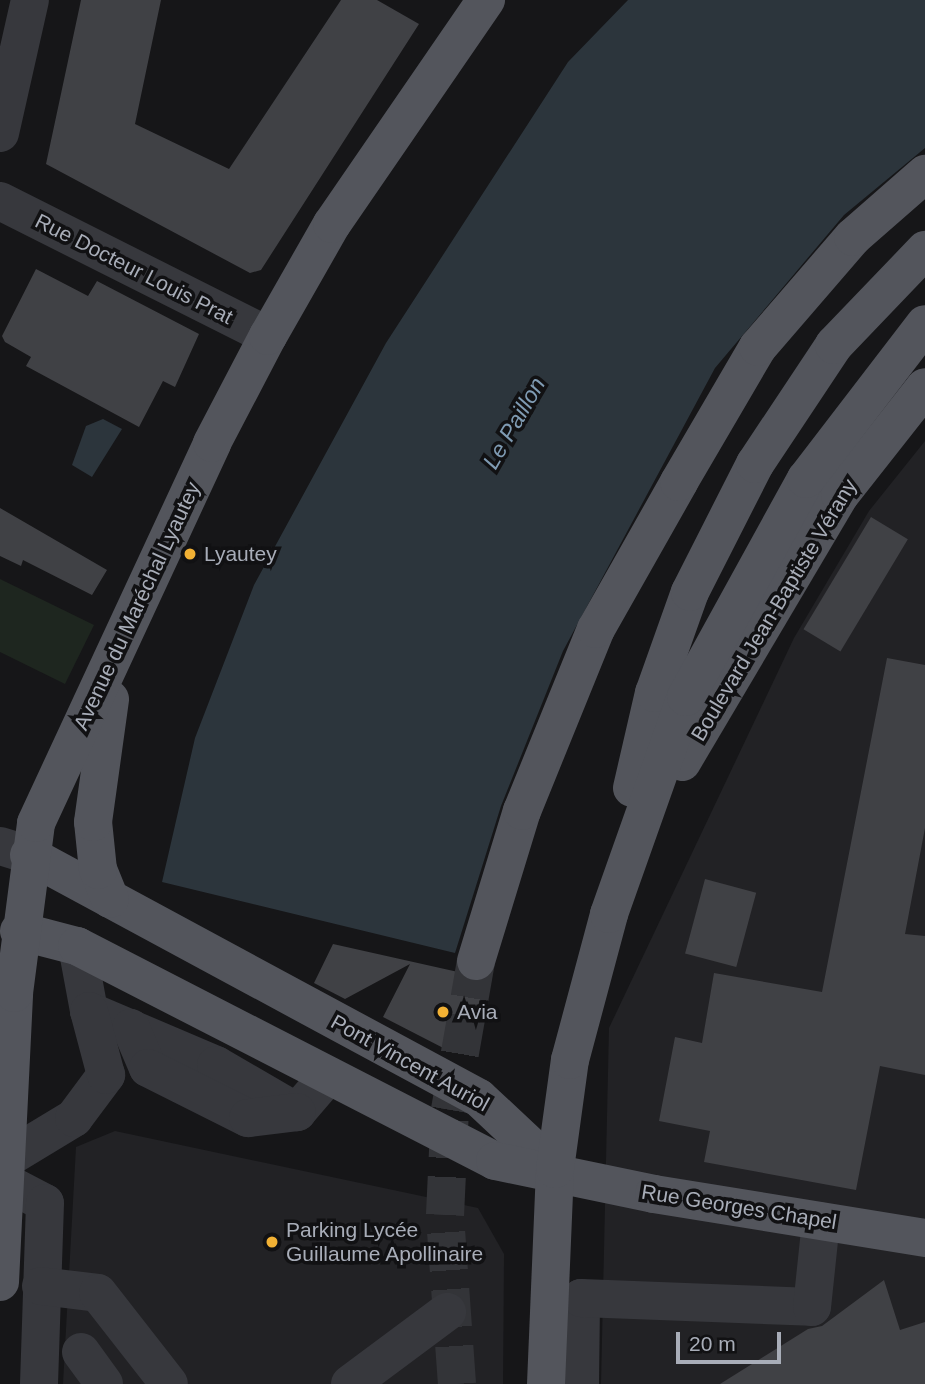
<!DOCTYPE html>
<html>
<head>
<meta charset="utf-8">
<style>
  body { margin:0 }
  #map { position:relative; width:925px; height:1384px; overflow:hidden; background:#161618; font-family:Helvetica,sans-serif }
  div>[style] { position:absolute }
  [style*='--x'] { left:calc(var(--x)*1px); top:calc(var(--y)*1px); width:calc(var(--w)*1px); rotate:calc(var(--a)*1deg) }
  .built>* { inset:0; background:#222225 }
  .green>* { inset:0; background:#1e261f }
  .water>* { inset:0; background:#2c353c }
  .building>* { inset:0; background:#404145; transform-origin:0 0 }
  .major-tunnel>* { height:38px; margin-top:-19px; transform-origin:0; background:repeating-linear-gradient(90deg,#333438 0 38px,transparent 0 57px) }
  .minor>* { height:38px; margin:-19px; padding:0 19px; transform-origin:19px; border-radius:19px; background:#37383d }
  .major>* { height:38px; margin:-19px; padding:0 19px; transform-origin:19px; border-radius:19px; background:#53555c }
  .dots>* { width:19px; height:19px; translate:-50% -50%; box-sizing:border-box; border:4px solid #111113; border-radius:50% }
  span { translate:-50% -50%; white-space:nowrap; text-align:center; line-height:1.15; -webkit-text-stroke:7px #111113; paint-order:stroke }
  .street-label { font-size:21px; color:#a8adb8 }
  .poi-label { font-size:21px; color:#a8adb8 }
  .left { translate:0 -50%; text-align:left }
  .water-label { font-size:23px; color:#7f9bb3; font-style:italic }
  .scale { position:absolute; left:676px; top:1332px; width:105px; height:32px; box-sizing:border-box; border:4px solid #a8adb8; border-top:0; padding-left:9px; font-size:21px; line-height:24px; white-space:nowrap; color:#a8adb8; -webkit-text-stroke:5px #111113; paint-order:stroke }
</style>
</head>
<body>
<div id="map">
  <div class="built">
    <i style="clip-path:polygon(925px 441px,925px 1384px,601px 1384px,609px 1028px,794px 638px,869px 511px)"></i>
    <i style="clip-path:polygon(115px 1131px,478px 1208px,504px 1254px,503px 1384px,63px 1384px,76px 1147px)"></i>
  </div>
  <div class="green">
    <i style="clip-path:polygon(0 579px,94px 625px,65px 684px,0 652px)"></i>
  </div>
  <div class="water">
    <i style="clip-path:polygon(628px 0,925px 0,925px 148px,844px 215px,715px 368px,563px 651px,501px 806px,455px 953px,162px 882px,195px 738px,254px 585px,386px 343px,568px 62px)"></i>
    <i style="clip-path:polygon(103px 419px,122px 429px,92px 477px,72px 465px,86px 426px)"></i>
  </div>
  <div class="building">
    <i style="clip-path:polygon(81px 0,161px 0,135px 124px,229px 169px,341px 0,377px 0,419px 24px,261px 270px,250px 273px,46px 164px)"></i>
    <i style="clip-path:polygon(36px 269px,88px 296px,97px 281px,199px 334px,175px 387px,163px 381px,139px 427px,26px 366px,31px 357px,5px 342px,2px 336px)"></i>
    <i style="clip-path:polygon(0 508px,107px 570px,92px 595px,23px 560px,21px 566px,0 556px)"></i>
    <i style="left:871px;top:517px;width:43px;height:131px;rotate:31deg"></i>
    <i style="clip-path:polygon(887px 658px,925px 665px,925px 828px,905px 934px,925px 936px,925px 1075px,880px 1066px,856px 1190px,704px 1162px,710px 1131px,659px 1121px,675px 1037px,702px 1043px,714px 973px,822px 992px)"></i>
    <i style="left:705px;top:879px;width:53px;height:77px;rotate:15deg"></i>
    <i style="clip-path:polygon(333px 944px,458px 972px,470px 982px,491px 980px,453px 1053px,383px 1017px,410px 964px,345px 999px,314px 983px)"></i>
    <i style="clip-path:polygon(884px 1280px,900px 1330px,925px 1322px,925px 1384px,720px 1384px,808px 1329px,822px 1326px)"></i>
  </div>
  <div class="major-tunnel">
    <i style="--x:457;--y:1384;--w:169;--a:-94.1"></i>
    <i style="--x:445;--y:1215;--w:105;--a:-87.3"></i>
    <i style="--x:450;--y:1110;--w:151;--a:-80.1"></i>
  </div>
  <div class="minor">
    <i style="--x:0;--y:133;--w:136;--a:-77.3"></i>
    <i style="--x:0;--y:201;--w:300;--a:26.7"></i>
    <i style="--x:0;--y:846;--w:30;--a:17"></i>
    <i style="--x:77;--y:946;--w:66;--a:79.5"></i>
    <i style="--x:89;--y:1011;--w:138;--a:23"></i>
    <i style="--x:216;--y:1065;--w:94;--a:30.1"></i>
    <i style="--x:297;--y:1112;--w:48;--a:-49.3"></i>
    <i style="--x:131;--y:1028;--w:43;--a:67"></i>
    <i style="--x:148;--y:1068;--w:112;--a:26.6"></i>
    <i style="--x:248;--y:1118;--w:49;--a:-7"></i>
    <i style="--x:3;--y:1161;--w:83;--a:-31.2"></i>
    <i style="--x:74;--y:1118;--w:54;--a:-53.3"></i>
    <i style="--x:106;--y:1075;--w:66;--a:-104.9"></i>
    <i style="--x:3;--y:1181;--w:47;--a:27.6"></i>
    <i style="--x:45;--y:1203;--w:181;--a:91.9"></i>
    <i style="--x:41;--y:1286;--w:57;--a:7"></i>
    <i style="--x:98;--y:1293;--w:115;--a:52"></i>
    <i style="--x:81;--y:1352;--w:39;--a:54"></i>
    <i style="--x:350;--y:1384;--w:121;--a:-36.6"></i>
    <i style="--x:580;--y:1384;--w:86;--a:-89.3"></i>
    <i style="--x:581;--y:1298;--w:231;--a:2.2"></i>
    <i style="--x:812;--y:1307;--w:86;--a:-84"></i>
  </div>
  <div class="major">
    <i style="--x:682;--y:762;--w:310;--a:-59.4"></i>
    <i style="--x:840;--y:495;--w:137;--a:-51.8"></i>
    <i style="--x:632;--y:788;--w:98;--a:-77"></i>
    <i style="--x:654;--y:693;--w:107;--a:-70.4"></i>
    <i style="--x:690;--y:592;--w:144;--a:-63.1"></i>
    <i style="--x:755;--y:464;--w:143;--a:-56.4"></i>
    <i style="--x:834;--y:345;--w:132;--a:-46.2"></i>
    <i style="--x:29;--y:855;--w:511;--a:28.37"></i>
    <i style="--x:479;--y:1098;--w:104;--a:43.1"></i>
    <i style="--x:110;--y:899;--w:31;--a:-112"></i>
    <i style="--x:98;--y:870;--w:48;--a:-95.9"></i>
    <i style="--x:93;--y:822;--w:124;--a:-82.1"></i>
    <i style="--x:19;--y:931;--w:60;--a:14.5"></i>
    <i style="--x:77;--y:946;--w:470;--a:27.2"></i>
    <i style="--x:495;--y:1161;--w:162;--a:11.7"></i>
    <i style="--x:654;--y:1194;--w:275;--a:9.2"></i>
    <i style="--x:476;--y:961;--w:157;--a:-73"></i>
    <i style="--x:522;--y:811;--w:196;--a:-67.9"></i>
    <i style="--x:596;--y:629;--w:169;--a:-60.5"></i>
    <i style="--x:679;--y:482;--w:156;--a:-59.7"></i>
    <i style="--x:758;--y:347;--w:145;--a:-49.2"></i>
    <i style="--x:853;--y:237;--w:96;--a:-41.2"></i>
    <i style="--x:0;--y:1282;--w:289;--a:-87.2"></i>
    <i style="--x:14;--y:993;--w:171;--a:-82.6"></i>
    <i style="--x:36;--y:823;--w:419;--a:-65.1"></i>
    <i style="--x:212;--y:443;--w:121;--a:-62.4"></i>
    <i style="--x:268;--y:336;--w:129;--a:-60.3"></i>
    <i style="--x:332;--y:224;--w:272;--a:-55.5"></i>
    <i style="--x:546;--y:1384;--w:215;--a:-87.6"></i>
    <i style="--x:555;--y:1169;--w:110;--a:-82.2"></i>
    <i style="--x:570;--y:1060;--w:151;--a:-75"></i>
    <i style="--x:609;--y:914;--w:230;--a:-70.5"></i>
    <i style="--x:686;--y:697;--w:249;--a:-61.2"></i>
    <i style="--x:806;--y:479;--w:195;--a:-52.5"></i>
  </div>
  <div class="dots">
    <i style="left:190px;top:554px;background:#f2b134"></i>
    <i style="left:443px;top:1012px;background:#f2b134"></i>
    <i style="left:272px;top:1242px;background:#f2b134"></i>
  </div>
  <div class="street-label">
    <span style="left:134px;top:269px;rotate:27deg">Rue Docteur Louis Prat</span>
    <span style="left:137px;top:606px;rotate:-65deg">Avenue du Maréchal Lyautey</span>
    <span style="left:774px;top:610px;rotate:-59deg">Boulevard Jean-Baptiste Vérany</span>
    <span style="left:410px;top:1063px;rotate:29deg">Pont Vincent Auriol</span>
    <span style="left:739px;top:1207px;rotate:9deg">Rue Georges Chapel</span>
  </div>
  <div class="poi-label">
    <span class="left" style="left:204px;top:554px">Lyautey</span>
    <span class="left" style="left:457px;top:1012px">Avia</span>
    <span class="left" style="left:286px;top:1242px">Parking Lycée<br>Guillaume Apollinaire</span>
  </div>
  <div class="water-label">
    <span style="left:514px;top:423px;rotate:-60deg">Le Paillon</span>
  </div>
  <div class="scale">20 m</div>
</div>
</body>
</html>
